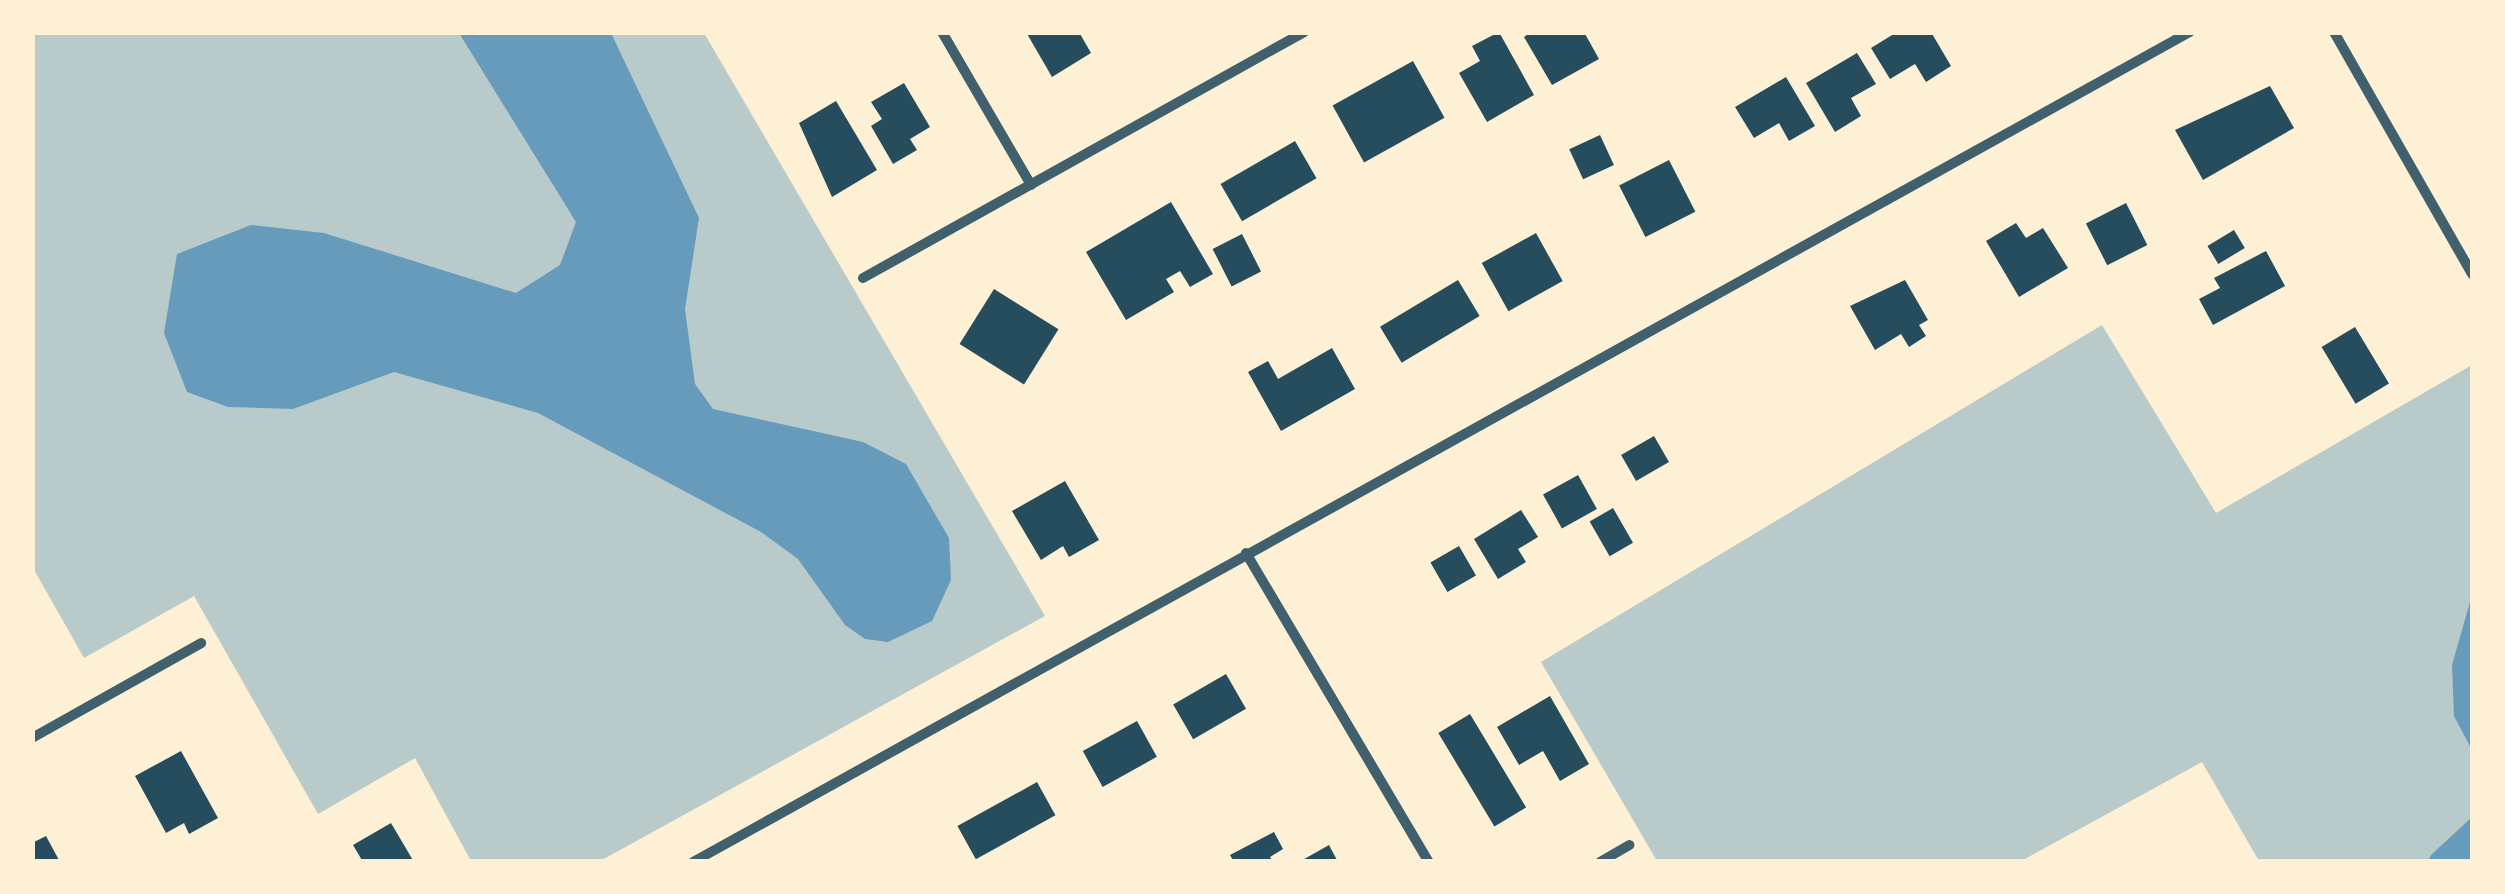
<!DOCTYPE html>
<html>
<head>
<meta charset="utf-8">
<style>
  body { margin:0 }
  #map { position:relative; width:2505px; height:894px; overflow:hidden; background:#fdf0d5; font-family:"Fira Sans Condensed",sans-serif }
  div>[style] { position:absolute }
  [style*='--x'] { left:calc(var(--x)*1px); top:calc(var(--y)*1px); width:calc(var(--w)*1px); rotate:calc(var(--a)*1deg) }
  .green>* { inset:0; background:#b9caca }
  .water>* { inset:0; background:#669bbc }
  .building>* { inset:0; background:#264d5e; transform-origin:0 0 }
  .minor>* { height:10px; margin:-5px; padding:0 5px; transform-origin:5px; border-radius:5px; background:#3f606c }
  span { translate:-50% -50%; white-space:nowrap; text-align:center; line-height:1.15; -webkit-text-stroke:8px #fdf0d5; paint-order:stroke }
  .frame { position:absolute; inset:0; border:35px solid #fdf0d5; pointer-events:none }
</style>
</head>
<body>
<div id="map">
  <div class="green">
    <i style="clip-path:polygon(32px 33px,704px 33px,1045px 616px,600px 861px,471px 861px,415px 758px,318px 814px,194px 596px,84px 658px,33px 568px)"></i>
    <i style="clip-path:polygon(2102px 325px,2216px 513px,2472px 365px,2472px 861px,2259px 861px,2202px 762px,2021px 861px,1657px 861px,1541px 662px)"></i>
  </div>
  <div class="water">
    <i style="clip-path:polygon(459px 33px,611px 33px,699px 218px,685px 309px,695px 384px,713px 409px,863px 442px,906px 464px,949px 538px,951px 580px,932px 621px,888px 642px,865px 639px,845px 625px,798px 559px,761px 532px,538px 413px,394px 372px,293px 409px,228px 407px,187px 392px,164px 333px,177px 254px,251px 225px,324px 233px,516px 293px,560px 265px,576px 222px)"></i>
    <i style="clip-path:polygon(2472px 595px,2472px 750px,2454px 716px,2452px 665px)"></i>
    <i style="clip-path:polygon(2472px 817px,2472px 861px,2428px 861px,2431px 855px)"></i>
  </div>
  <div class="building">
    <i style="clip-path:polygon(1026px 32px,1079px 32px,1091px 53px,1052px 77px)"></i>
    <i style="clip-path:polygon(1499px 32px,1534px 95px,1487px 122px,1459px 73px,1480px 61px,1472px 46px)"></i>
    <i style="clip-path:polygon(1531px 32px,1584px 32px,1599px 59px,1552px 85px,1524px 37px)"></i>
    <i style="clip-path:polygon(1897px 32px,1931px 32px,1951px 66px,1926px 82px,1915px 64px,1890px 79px,1871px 48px)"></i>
    <i style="clip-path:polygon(1857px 53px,1876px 84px,1851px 98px,1861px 116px,1835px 132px,1806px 83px)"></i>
    <i style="left:1413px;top:61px;width:65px;height:92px;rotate:61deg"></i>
    <i style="clip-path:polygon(1786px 77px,1815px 126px,1789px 141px,1779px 123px,1754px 138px,1735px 107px)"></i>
    <i style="clip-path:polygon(904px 83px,930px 127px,910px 139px,917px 150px,893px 164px,871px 126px,882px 119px,871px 102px)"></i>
    <i style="clip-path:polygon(2270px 86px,2294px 128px,2203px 180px,2175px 130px)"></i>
    <i style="clip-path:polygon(836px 101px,877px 170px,832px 197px,799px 123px)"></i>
    <i style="left:1600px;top:135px;width:33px;height:34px;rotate:65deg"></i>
    <i style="left:1295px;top:141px;width:43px;height:86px;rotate:60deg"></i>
    <i style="left:1669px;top:160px;width:58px;height:56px;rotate:63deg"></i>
    <i style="clip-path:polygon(1171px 202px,1213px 274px,1190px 287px,1180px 271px,1166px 279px,1174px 292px,1126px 320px,1086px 252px)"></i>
    <i style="left:2126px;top:203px;width:47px;height:45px;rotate:63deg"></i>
    <i style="clip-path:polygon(2016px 223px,2026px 238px,2043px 228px,2068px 268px,2019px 297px,1986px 241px)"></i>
    <i style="left:2234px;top:230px;width:21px;height:31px;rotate:59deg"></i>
    <i style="left:1536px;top:233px;width:55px;height:62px;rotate:61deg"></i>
    <i style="left:1242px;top:234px;width:42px;height:33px;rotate:63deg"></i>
    <i style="clip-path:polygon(2266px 251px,2285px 286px,2213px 325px,2199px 299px,2220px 288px,2214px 278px)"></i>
    <i style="left:1458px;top:280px;width:42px;height:91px;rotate:59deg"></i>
    <i style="clip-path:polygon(1905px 280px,1928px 320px,1919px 325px,1926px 336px,1909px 347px,1901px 334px,1875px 350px,1850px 306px)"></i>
    <i style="left:994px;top:289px;width:76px;height:65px;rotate:32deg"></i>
    <i style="left:2355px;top:327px;width:66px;height:39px;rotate:59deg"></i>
    <i style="clip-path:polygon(1332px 348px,1355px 389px,1281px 431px,1248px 372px,1268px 361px,1278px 379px)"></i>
    <i style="left:1654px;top:436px;width:30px;height:38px;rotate:60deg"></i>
    <i style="left:1578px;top:475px;width:39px;height:40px;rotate:61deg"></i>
    <i style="clip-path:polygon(1065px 481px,1099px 540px,1069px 557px,1063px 546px,1041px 560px,1012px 511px)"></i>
    <i style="left:1613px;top:508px;width:40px;height:27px;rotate:60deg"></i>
    <i style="clip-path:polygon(1521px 510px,1538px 537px,1518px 549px,1526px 562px,1498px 579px,1474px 539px)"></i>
    <i style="left:1459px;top:546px;width:34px;height:33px;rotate:60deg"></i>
    <i style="left:1226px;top:674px;width:40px;height:61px;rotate:60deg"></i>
    <i style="clip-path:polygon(1550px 696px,1589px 764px,1560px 781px,1543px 751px,1519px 765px,1497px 727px)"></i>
    <i style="left:1470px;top:714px;width:109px;height:37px;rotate:59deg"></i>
    <i style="left:1137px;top:721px;width:41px;height:62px;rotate:61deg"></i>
    <i style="clip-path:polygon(181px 751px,218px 818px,189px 834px,184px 823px,166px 833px,135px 776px)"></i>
    <i style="left:1037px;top:782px;width:38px;height:91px;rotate:61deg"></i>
    <i style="clip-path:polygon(391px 823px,414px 862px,363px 862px,353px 845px)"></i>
    <i style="clip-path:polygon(1274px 832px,1283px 849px,1270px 857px,1273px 862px,1234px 862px,1230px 855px)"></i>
    <i style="clip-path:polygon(46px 836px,60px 862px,32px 862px,32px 843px)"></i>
    <i style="clip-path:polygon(1329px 845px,1338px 862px,1299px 862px)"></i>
  </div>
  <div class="minor">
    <i style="--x:942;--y:32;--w:177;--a:59.8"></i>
    <i style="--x:2334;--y:32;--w:279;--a:60.3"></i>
    <i style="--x:863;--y:278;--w:505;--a:-29.15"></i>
    <i style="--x:1246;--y:553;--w:359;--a:59.4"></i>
    <i style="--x:32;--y:738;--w:194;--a:-29.3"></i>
    <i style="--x:693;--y:862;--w:1712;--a:-29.01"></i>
    <i style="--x:1600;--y:862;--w:34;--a:-30"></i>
  </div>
  <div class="frame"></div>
</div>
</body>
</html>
